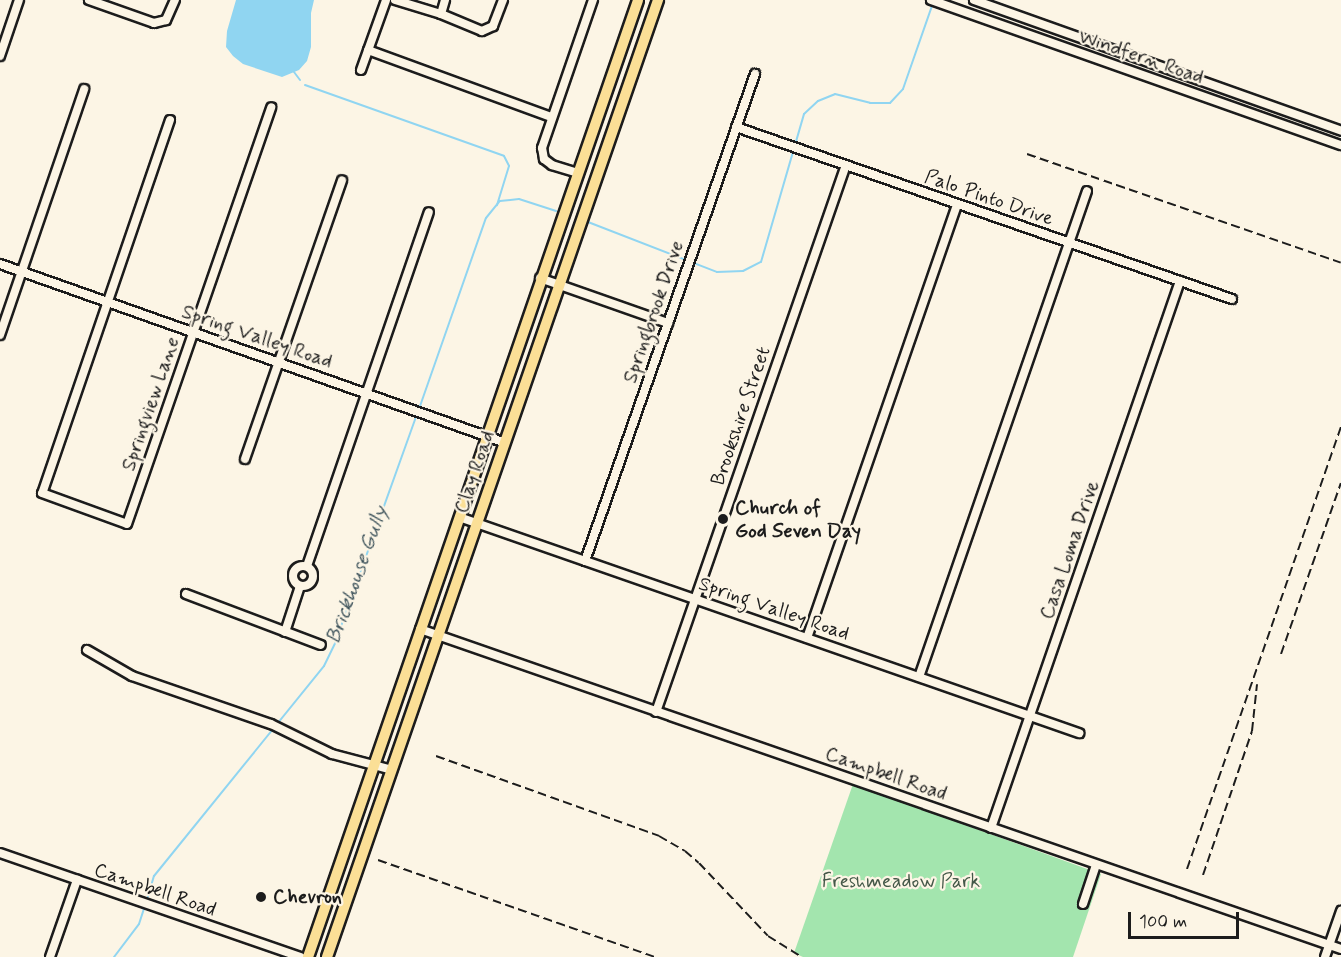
<!DOCTYPE html>
<html>
<head>
<meta charset="utf-8">
<style>
  body { margin:0 }
  #map { position:relative; width:1341px; height:957px; overflow:hidden; background:#fcf5e5; font-family:Mynerve,sans-serif }
  div>[style] { position:absolute }
  [style*='--x'] { left:calc(var(--x)*1px); top:calc(var(--y)*1px); width:calc(var(--w)*1px); rotate:calc(var(--a)*1deg) }
  .green>* { inset:0; background:#a3e5ae }
  .water>* { inset:0; background:#90d5f1 }
  .stream>* { height:2px; margin:-1px; padding:0 1px; transform-origin:1px; border-radius:1px; background:#90d5f1 }
  .roads { filter:drop-shadow(2px 0 #1c1c1c) drop-shadow(-2px 0 #1c1c1c) drop-shadow(0 2px #1c1c1c) drop-shadow(0 -2px #1c1c1c) }
  .minor>* { height:8px; margin:-4px; padding:0 4px; transform-origin:4px; border-radius:4px; background:#fcf5e5 }
  .minor>.ring { margin:-4px; padding:0; box-sizing:content-box; background:none; border:8px solid #fcf5e5; border-radius:50% }
  .major>* { height:10px; margin:-5px; padding:0 5px; transform-origin:5px; border-radius:5px; background:#fbdf96 }
  .rail>* { height:2px; margin-top:-1px; transform-origin:0; background:repeating-linear-gradient(90deg,#1c1c1c 0 9px,transparent 0 13.5px) }
  .dots>* { width:16px; height:16px; translate:-50% -50%; box-sizing:border-box; border:3px solid #fcf5e5; border-radius:50% }
  span { translate:-50% -50%; white-space:nowrap; text-align:center; line-height:1.15; -webkit-text-stroke:4.5px #fcf5e5; paint-order:stroke }
  .street-label { font-size:20px; color:#1c1c1c }
  .poi-label { font-size:20px; color:#1c1c1c; font-weight:700 }
  .left { translate:0 -50%; text-align:left }
  .park-label { font-size:20px; color:#445848 }
  .water-label { font-size:21px; color:#3f545c; font-style:italic }
  .scale { position:absolute; left:1128px; top:912px; width:111px; height:27px; box-sizing:border-box; border:3px solid #1c1c1c; border-top:0; padding-left:8px; font-size:18px; line-height:21px; white-space:nowrap; color:#1c1c1c; -webkit-text-stroke:4px #fcf5e5; paint-order:stroke }
</style>
</head>
<body>
<div id="map">
  <div class="green">
    <i style="clip-path:polygon(853px 784px,1101px 874px,1073px 957px,803px 957px,794px 953px)"></i>
  </div>
  <div class="water">
    <i style="clip-path:polygon(236px 0,314px 0,311px 13px,311px 47px,307px 61px,299px 70px,282px 77px,243px 64px,233px 56px,226px 47px,227px 31px)"></i>
  </div>
  <div class="stream">
    <i style="--x:294;--y:72;--w:10;--a:53"></i>
    <i style="--x:305;--y:85;--w:211;--a:19.6"></i>
    <i style="--x:504;--y:156;--w:11;--a:63"></i>
    <i style="--x:509;--y:166;--w:41;--a:107.1"></i>
    <i style="--x:588;--y:222;--w:138;--a:21.2"></i>
    <i style="--x:717;--y:272;--w:26;--a:-2"></i>
    <i style="--x:743;--y:271;--w:20;--a:-27"></i>
    <i style="--x:761;--y:262;--w:154;--a:-73.8"></i>
    <i style="--x:804;--y:114;--w:19;--a:-43"></i>
    <i style="--x:818;--y:101;--w:18;--a:-22"></i>
    <i style="--x:835;--y:94;--w:36;--a:14"></i>
    <i style="--x:870;--y:103;--w:20;--a:0"></i>
    <i style="--x:890;--y:103;--w:19;--a:-47"></i>
    <i style="--x:903;--y:89;--w:91;--a:-70.8"></i>
    <i style="--x:419;--y:409;--w:202;--a:-70.7"></i>
    <i style="--x:486;--y:218;--w:22;--a:-51"></i>
    <i style="--x:500;--y:201;--w:19;--a:-6"></i>
    <i style="--x:519;--y:199;--w:39;--a:18"></i>
    <i style="--x:147;--y:900;--w:25;--a:-74"></i>
    <i style="--x:154;--y:876;--w:270;--a:-51"></i>
    <i style="--x:324;--y:666;--w:25;--a:-64"></i>
    <i style="--x:335;--y:643;--w:243;--a:-70.3"></i>
    <i style="--x:114;--y:957;--w:41;--a:-52.9"></i>
    <i style="--x:139;--y:924;--w:19;--a:-72"></i>
  </div>
  <div class="roads">
    <div class="minor">
      <i style="--x:89;--y:0;--w:69;--a:19.5"></i>
      <i style="--x:154;--y:23;--w:12;--a:-14"></i>
      <i style="--x:166;--y:20;--w:22;--a:-66"></i>
      <i style="--x:395;--y:0;--w:48;--a:16.9"></i>
      <i style="--x:441;--y:14;--w:44;--a:22.5"></i>
      <i style="--x:482;--y:31;--w:12;--a:-24"></i>
      <i style="--x:493;--y:26;--w:28;--a:-69"></i>
      <i style="--x:931;--y:0;--w:435;--a:19.5"></i>
      <i style="--x:974;--y:0;--w:390;--a:19.6"></i>
      <i style="--x:441;--y:14;--w:15;--a:-74"></i>
      <i style="--x:368;--y:50;--w:195;--a:20.1"></i>
      <i style="--x:0;--y:56;--w:59;--a:-71.3"></i>
      <i style="--x:361;--y:70;--w:74;--a:-70.3"></i>
      <i style="--x:170;--y:120;--w:394;--a:108.9"></i>
      <i style="--x:42;--y:493;--w:90;--a:20"></i>
      <i style="--x:127;--y:524;--w:441;--a:-70.9"></i>
      <i style="--x:736;--y:127;--w:525;--a:19.13"></i>
      <i style="--x:578;--y:173;--w:27;--a:-163"></i>
      <i style="--x:552;--y:165;--w:10;--a:-143"></i>
      <i style="--x:544;--y:159;--w:11;--a:-100"></i>
      <i style="--x:542;--y:148;--w:157;--a:-71"></i>
      <i style="--x:0;--y:264;--w:534;--a:19.49"></i>
      <i style="--x:540;--y:278;--w:136;--a:19.4"></i>
      <i style="--x:0;--y:335;--w:260;--a:-71.1"></i>
      <i style="--x:245;--y:459;--w:295;--a:-70.8"></i>
      <i style="--x:459;--y:517;--w:657;--a:19.21"></i>
      <i style="--x:585;--y:561;--w:516;--a:-70.76"></i>
      <i class="ring" style="left:293px;top:566px;width:12px;height:12px"></i>
      <i style="--x:307;--y:566;--w:374;--a:-71"></i>
      <i style="--x:186;--y:594;--w:144;--a:20.7"></i>
      <i style="--x:420;--y:629;--w:975;--a:19.16"></i>
      <i style="--x:285;--y:632;--w:48;--a:-71.9"></i>
      <i style="--x:807;--y:638;--w:459;--a:-70.9"></i>
      <i style="--x:87;--y:650;--w:52;--a:30"></i>
      <i style="--x:132;--y:676;--w:147;--a:19.1"></i>
      <i style="--x:271;--y:724;--w:68;--a:26.2"></i>
      <i style="--x:332;--y:754;--w:62;--a:14.9"></i>
      <i style="--x:919;--y:677;--w:514;--a:-70.93"></i>
      <i style="--x:656;--y:712;--w:579;--a:-70.85"></i>
      <i style="--x:991;--y:828;--w:579;--a:-70.94"></i>
      <i style="--x:0;--y:853;--w:318;--a:19.1"></i>
      <i style="--x:1083;--y:904;--w:41;--a:-71.6"></i>
      <i style="--x:50;--y:957;--w:82;--a:-70.7"></i>
      <i style="--x:1325;--y:957;--w:49;--a:-70.8"></i>
    </div>
    <div class="major">
      <i style="--x:308;--y:957;--w:1012;--a:-70.97"></i>
      <i style="--x:327;--y:957;--w:1013;--a:-70.92"></i>
    </div>
  </div>
  <div class="rail">
    <i style="--x:1027;--y:154;--w:332;--a:19.1"></i>
    <i style="--x:1281;--y:654;--w:181;--a:-70.7"></i>
    <i style="--x:436;--y:756;--w:237;--a:19.7"></i>
    <i style="--x:659;--y:836;--w:30;--a:30"></i>
    <i style="--x:685;--y:851;--w:18;--a:41"></i>
    <i style="--x:699;--y:863;--w:100;--a:46.6"></i>
    <i style="--x:768;--y:936;--w:40;--a:32"></i>
    <i style="--x:378;--y:860;--w:293;--a:19.3"></i>
    <i style="--x:1187;--y:869;--w:468;--a:-70.8"></i>
    <i style="--x:1203;--y:875;--w:152;--a:-71.2"></i>
    <i style="--x:1252;--y:731;--w:47;--a:-83.9"></i>
  </div>
  <div class="dots">
    <i style="left:723px;top:519px;background:#1c1c1c"></i>
    <i style="left:261px;top:897px;background:#1c1c1c"></i>
  </div>
  <div class="street-label">
    <span style="left:1141px;top:57px;rotate:19deg">Windfern Road</span>
    <span style="left:989px;top:198px;rotate:19deg">Palo Pinto Drive</span>
    <span style="left:654px;top:312px;rotate:-71deg">Springbrook Drive</span>
    <span style="left:257px;top:337px;rotate:19deg">Spring Valley Road</span>
    <span style="left:151px;top:404px;rotate:-71deg">Springview Lane</span>
    <span style="left:741px;top:416px;rotate:-71deg">Brookshire Street</span>
    <span style="left:475px;top:472px;rotate:-71deg">Clay Road</span>
    <span style="left:1070px;top:550px;rotate:-71deg">Casa Loma Drive</span>
    <span style="left:774px;top:609px;rotate:19deg">Spring Valley Road</span>
    <span style="left:886px;top:774px;rotate:19deg">Campbell Road</span>
    <span style="left:155px;top:890px;rotate:19deg">Campbell Road</span>
  </div>
  <div class="poi-label">
    <span class="left" style="left:735px;top:520px">Church of<br>God Seven Day</span>
    <span class="left" style="left:273px;top:897px">Chevron</span>
  </div>
  <div class="park-label">
    <span style="left:901px;top:881px">Freshmeadow Park</span>
  </div>
  <div class="water-label">
    <span style="left:357px;top:575px;rotate:-70deg">Brickhouse Gully</span>
  </div>
  <div class="scale">100 m</div>
</div>
</body>
</html>
